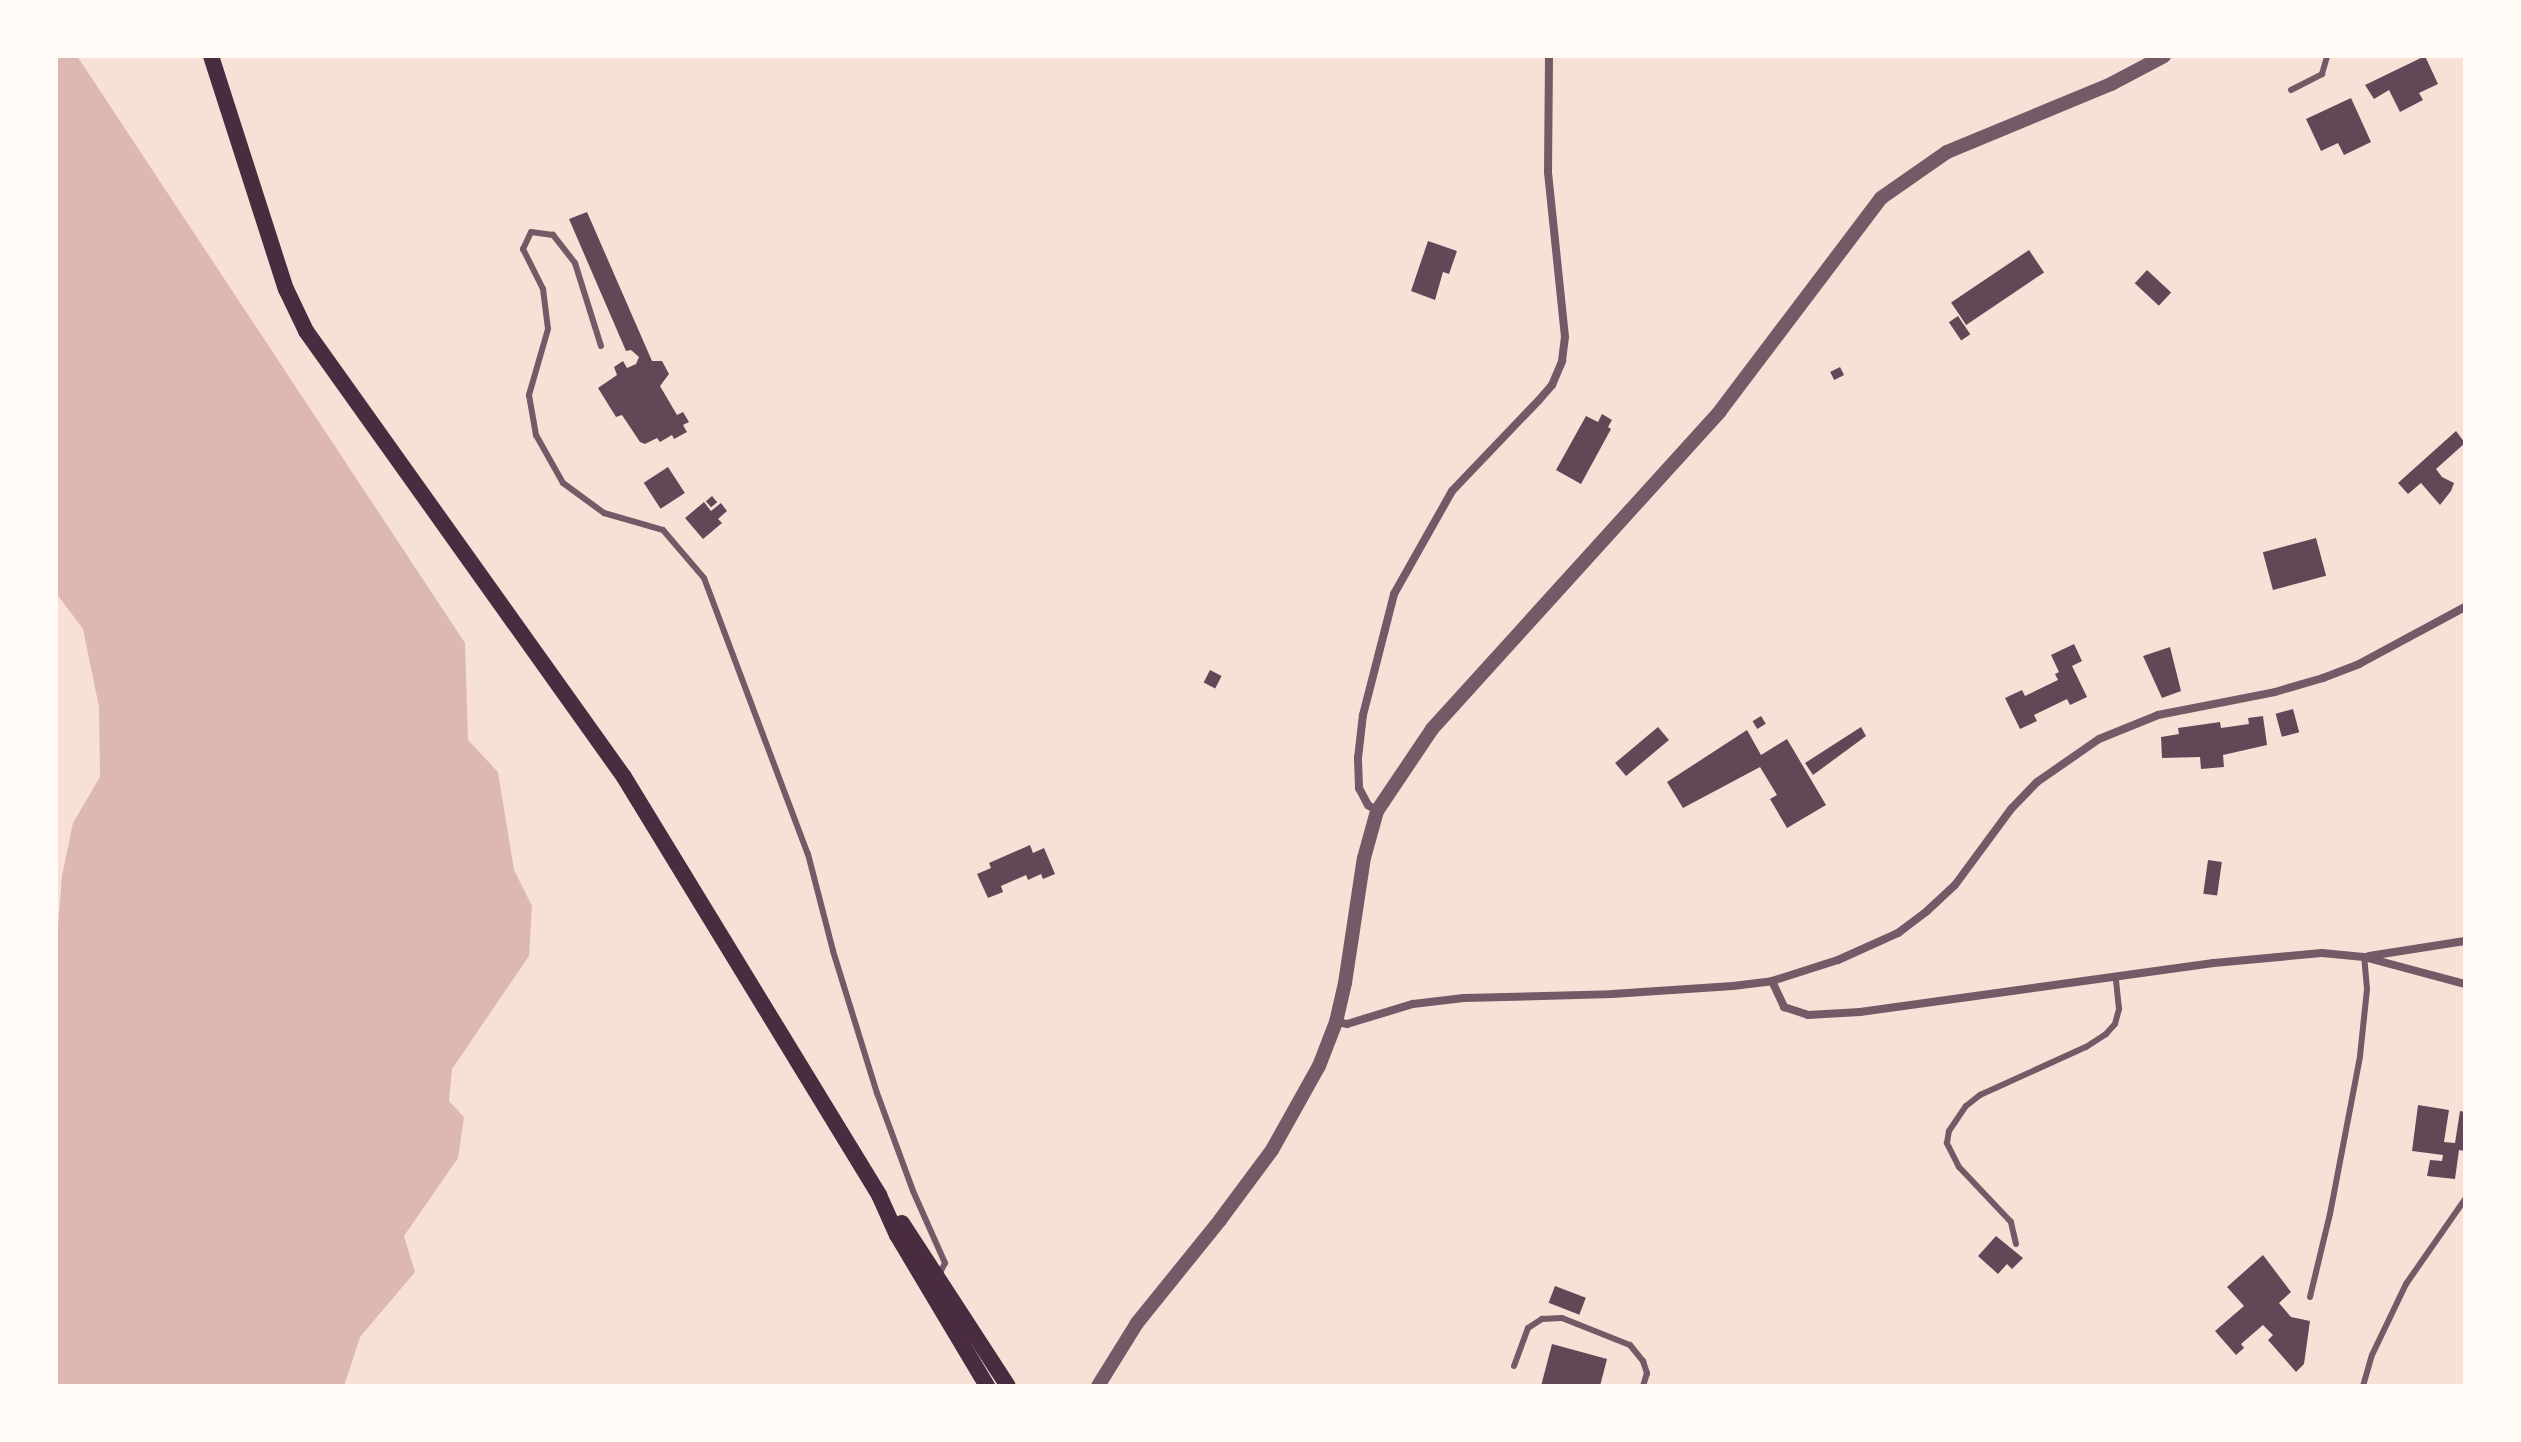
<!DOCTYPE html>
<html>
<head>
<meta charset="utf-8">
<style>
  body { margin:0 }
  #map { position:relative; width:2521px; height:1442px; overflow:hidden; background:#f7e1d7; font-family:Arial,sans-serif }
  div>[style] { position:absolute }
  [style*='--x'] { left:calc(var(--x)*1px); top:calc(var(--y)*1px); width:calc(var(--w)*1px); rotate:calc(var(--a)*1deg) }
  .water>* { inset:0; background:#dcb8b0 }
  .building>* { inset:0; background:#644757; transform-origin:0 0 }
  .service>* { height:6px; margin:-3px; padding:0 3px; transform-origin:3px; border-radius:3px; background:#755966 }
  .minor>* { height:8px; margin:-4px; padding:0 4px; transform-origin:4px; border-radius:4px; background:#755966 }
  .tertiary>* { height:14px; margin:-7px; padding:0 7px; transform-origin:7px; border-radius:7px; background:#755966 }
  .secondary>* { height:16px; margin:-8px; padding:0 8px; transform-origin:8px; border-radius:8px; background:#4a2c40 }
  span { translate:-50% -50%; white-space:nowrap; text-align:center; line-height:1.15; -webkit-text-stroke:6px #fffaf5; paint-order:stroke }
  .frame { position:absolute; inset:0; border:58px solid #fffaf5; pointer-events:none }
</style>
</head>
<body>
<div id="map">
  <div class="water">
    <i style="clip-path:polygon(56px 56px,77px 56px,465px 643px,468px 740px,498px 772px,514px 870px,532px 906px,529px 956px,452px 1069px,449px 1101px,464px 1117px,458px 1158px,404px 1236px,415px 1272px,360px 1337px,344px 1386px,56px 1386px,56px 951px,62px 876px,73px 823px,100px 777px,99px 707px,83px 629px,56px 593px)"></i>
  </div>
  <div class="building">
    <i style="clip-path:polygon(2425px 56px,2438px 84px,2419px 93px,2423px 100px,2400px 112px,2389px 90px,2374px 99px,2365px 85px)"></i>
    <i style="clip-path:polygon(2351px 98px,2371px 142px,2344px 155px,2338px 143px,2321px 151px,2306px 119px)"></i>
    <i style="clip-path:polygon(587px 212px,652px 361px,662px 361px,669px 374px,660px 386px,677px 415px,683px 412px,689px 422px,683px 425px,687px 432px,674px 439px,672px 435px,660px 442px,657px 438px,645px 444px,640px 442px,622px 415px,616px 417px,598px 388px,617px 375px,614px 367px,623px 361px,627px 368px,636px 364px,639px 357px,631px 350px,626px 351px,569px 219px)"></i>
    <i style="clip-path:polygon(1428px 241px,1457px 251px,1449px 274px,1443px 272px,1435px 300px,1411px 291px)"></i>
    <i style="left:2029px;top:250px;width:27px;height:94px;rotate:56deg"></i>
    <i style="left:2147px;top:270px;width:33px;height:18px;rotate:43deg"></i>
    <i style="left:1958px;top:316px;width:22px;height:11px;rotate:56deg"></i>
    <i style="left:1840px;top:367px;width:9px;height:11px;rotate:63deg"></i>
    <i style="clip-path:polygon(1602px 414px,1612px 420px,1608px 427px,1611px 429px,1581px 484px,1556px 470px,1586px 416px,1598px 422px)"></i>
    <i style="clip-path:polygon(2456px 431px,2465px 443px,2436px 469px,2442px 477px,2454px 483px,2451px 491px,2440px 505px,2421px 483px,2408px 494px,2398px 483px)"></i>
    <i style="left:668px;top:467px;width:31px;height:29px;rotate:57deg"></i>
    <i style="left:712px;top:496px;width:8px;height:8px;rotate:50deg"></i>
    <i style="clip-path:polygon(704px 502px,711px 511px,721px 503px,727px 511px,718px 519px,722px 523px,703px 539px,685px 518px)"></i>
    <i style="left:2316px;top:538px;width:39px;height:55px;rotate:75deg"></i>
    <i style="clip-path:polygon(2074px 644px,2082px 661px,2072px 666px,2087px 697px,2070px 705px,2067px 699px,2034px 715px,2037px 721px,2020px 729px,2005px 698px,2022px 690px,2025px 696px,2058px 680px,2055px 674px,2059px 672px,2051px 655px)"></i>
    <i style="clip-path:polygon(2170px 647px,2181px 691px,2162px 698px,2143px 656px)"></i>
    <i style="left:1210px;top:670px;width:13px;height:14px;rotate:27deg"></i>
    <i style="left:2293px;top:709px;width:24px;height:18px;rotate:75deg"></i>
    <i style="left:1761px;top:716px;width:9px;height:10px;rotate:58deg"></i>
    <i style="clip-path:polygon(2263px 716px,2267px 745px,2223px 755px,2224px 767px,2201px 769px,2200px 757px,2162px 758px,2161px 737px,2179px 734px,2178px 728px,2220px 722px,2221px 728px,2249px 724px,2248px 718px)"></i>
    <i style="left:1658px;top:727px;width:17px;height:56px;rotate:50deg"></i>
    <i style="clip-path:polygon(1861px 727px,1866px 736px,1813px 775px,1805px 763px)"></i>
    <i style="clip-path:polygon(1747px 730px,1761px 755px,1787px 739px,1826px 805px,1787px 828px,1770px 799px,1777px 795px,1760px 767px,1683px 808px,1667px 782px)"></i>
    <i style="clip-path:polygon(1030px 845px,1033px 853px,1044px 848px,1055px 874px,1043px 879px,1041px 874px,1028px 880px,1026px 875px,1001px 886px,1003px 892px,988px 898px,977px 874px,991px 868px,989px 863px)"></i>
    <i style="left:2208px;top:860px;width:14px;height:34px;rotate:8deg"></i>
    <i style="clip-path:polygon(2418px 1105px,2449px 1110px,2444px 1142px,2455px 1143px,2460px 1111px,2465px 1112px,2465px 1151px,2459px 1150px,2455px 1179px,2427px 1176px,2430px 1160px,2442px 1161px,2443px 1155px,2412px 1151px)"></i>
    <i style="clip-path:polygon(1996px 1236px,2023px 1258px,2012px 1269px,2007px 1264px,1998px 1274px,1978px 1256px)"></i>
    <i style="clip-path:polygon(2263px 1255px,2291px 1292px,2279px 1303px,2291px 1317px,2310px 1321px,2304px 1364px,2296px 1372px,2268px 1340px,2273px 1335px,2263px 1325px,2241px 1344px,2244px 1348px,2236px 1355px,2215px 1331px,2244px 1306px,2227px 1287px)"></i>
    <i style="left:1555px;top:1286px;width:33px;height:18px;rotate:21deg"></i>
    <i style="clip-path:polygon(1552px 1344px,1607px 1359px,1600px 1386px,1541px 1386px)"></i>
  </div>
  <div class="service">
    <i style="--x:2291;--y:90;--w:35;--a:-27"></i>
    <i style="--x:2322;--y:74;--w:19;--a:-74"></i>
    <i style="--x:601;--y:346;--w:87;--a:-107.4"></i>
    <i style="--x:575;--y:263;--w:36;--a:-128"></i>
    <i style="--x:553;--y:235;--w:22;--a:-172"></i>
    <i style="--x:531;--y:232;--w:19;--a:115"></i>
    <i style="--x:523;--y:249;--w:45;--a:63.4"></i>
    <i style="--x:543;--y:289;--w:40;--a:82.9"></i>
    <i style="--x:548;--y:329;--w:69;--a:106.1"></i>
    <i style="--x:529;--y:395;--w:41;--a:80.1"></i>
    <i style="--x:536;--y:435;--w:55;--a:60.6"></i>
    <i style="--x:563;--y:483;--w:51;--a:36.2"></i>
    <i style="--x:604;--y:513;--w:61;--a:16.1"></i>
    <i style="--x:663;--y:530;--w:63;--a:49.5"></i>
    <i style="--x:704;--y:578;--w:295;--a:69.4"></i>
    <i style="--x:808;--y:854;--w:100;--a:75.5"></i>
    <i style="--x:833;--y:951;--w:149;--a:72.8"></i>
    <i style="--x:877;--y:1093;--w:104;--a:69.8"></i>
    <i style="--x:913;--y:1191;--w:79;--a:66"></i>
    <i style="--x:945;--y:1263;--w:13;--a:117"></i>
    <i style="--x:2016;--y:1244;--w:23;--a:-103"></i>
    <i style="--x:2011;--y:1222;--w:76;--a:-133.4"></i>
    <i style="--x:1959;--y:1167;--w:27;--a:-117"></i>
    <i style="--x:1947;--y:1143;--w:12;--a:-81"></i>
    <i style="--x:1949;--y:1131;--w:30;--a:-56"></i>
    <i style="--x:1966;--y:1106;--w:18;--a:-38"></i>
    <i style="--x:1980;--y:1095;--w:116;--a:-24.4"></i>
    <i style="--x:2086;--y:1047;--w:24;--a:-33"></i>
    <i style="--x:2106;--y:1034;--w:13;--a:-48"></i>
    <i style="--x:2115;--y:1024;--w:16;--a:-75"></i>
    <i style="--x:2119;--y:1009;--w:31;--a:-96"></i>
    <i style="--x:2310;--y:1297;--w:85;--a:-76.5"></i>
    <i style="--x:2330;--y:1214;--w:161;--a:-79.2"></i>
    <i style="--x:2360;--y:1056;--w:67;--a:-84"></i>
    <i style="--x:2367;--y:989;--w:32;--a:-95"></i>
    <i style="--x:1514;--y:1366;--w:40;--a:-69.8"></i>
    <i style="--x:1528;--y:1328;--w:17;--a:-33"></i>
    <i style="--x:1542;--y:1319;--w:20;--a:-3"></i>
    <i style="--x:1562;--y:1318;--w:73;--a:21.7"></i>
    <i style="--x:1630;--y:1345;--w:21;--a:51"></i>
    <i style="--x:1643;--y:1361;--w:13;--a:72"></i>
    <i style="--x:1647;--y:1373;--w:14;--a:107"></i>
    <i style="--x:2363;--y:1386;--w:32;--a:-74"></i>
    <i style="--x:2372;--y:1355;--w:79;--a:-64.4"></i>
    <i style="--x:2406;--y:1284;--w:103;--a:-55.2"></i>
  </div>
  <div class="minor">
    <i style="--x:1377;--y:811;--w:11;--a:-146"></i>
    <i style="--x:1368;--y:805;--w:19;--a:-118"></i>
    <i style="--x:1359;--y:788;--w:30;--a:-92"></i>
    <i style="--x:1358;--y:758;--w:43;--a:-83.4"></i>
    <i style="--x:1363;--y:715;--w:125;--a:-75.6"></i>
    <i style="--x:1394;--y:594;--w:118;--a:-60.6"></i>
    <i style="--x:1452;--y:491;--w:126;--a:-46.3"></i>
    <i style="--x:1539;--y:400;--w:20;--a:-49"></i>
    <i style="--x:1552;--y:385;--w:26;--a:-67"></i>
    <i style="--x:1562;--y:361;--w:24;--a:-83"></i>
    <i style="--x:1565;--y:337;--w:166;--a:-95.9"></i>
    <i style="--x:1548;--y:172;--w:116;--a:-89.5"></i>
    <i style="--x:2369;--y:956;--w:97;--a:-8.9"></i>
    <i style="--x:1772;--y:981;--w:29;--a:65"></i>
    <i style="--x:1784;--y:1007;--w:25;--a:18"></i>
    <i style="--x:1808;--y:1015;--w:52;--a:-3.3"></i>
    <i style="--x:1860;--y:1012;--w:357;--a:-7.9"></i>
    <i style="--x:2214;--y:963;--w:108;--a:-5.3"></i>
    <i style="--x:2322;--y:953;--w:42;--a:5.4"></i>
    <i style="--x:2364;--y:957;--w:105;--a:15"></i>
    <i style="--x:1336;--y:1022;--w:11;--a:10"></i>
    <i style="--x:1347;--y:1024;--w:69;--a:-16.9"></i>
    <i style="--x:1413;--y:1004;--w:51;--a:-6.7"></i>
    <i style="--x:1464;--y:998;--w:148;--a:-1.5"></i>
    <i style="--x:1612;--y:994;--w:121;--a:-3.8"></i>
    <i style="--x:1733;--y:986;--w:39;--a:-7"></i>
    <i style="--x:1772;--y:981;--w:69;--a:-17.7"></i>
    <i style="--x:1838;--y:960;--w:66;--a:-24.2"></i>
    <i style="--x:1898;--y:933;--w:36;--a:-37"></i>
    <i style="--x:1927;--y:911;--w:38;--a:-43"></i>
    <i style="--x:1955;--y:885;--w:94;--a:-53.6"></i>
    <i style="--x:2011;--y:809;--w:37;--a:-46"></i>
    <i style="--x:2037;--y:782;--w:75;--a:-34.7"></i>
    <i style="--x:2099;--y:739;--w:64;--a:-22.1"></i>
    <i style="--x:2158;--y:715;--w:119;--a:-11.1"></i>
    <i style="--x:2275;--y:692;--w:50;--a:-16.3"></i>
    <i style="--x:2323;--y:678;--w:39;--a:-21"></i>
    <i style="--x:2359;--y:664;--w:120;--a:-28.3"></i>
  </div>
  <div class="tertiary">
    <i style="--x:1098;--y:1386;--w:74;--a:-58.2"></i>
    <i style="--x:1137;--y:1323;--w:132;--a:-51.1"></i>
    <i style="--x:1220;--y:1220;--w:87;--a:-53.4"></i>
    <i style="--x:1272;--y:1150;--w:96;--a:-60.8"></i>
    <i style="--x:1319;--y:1066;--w:47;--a:-68.9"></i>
    <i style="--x:1336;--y:1022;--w:40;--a:-77"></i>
    <i style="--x:1345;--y:983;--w:126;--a:-81.4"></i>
    <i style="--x:1364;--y:858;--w:49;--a:-74.5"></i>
    <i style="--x:1377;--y:811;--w:99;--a:-56.1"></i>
    <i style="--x:1432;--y:729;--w:429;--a:-47.8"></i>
    <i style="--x:1720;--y:411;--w:267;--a:-52.9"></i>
    <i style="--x:1881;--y:198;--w:80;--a:-34.9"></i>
    <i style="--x:1947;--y:152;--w:178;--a:-22.5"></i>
    <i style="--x:2111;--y:84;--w:60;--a:-27.8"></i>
  </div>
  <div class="secondary">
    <i style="--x:211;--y:56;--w:245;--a:72.2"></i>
    <i style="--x:286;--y:289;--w:47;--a:64.5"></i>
    <i style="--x:306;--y:331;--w:548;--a:54.51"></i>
    <i style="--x:624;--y:777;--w:490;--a:58.6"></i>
    <i style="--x:879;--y:1195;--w:44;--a:65.8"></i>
    <i style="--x:897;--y:1235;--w:176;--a:59.2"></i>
    <i style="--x:902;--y:1223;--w:194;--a:57"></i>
  </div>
  <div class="frame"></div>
</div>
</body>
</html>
